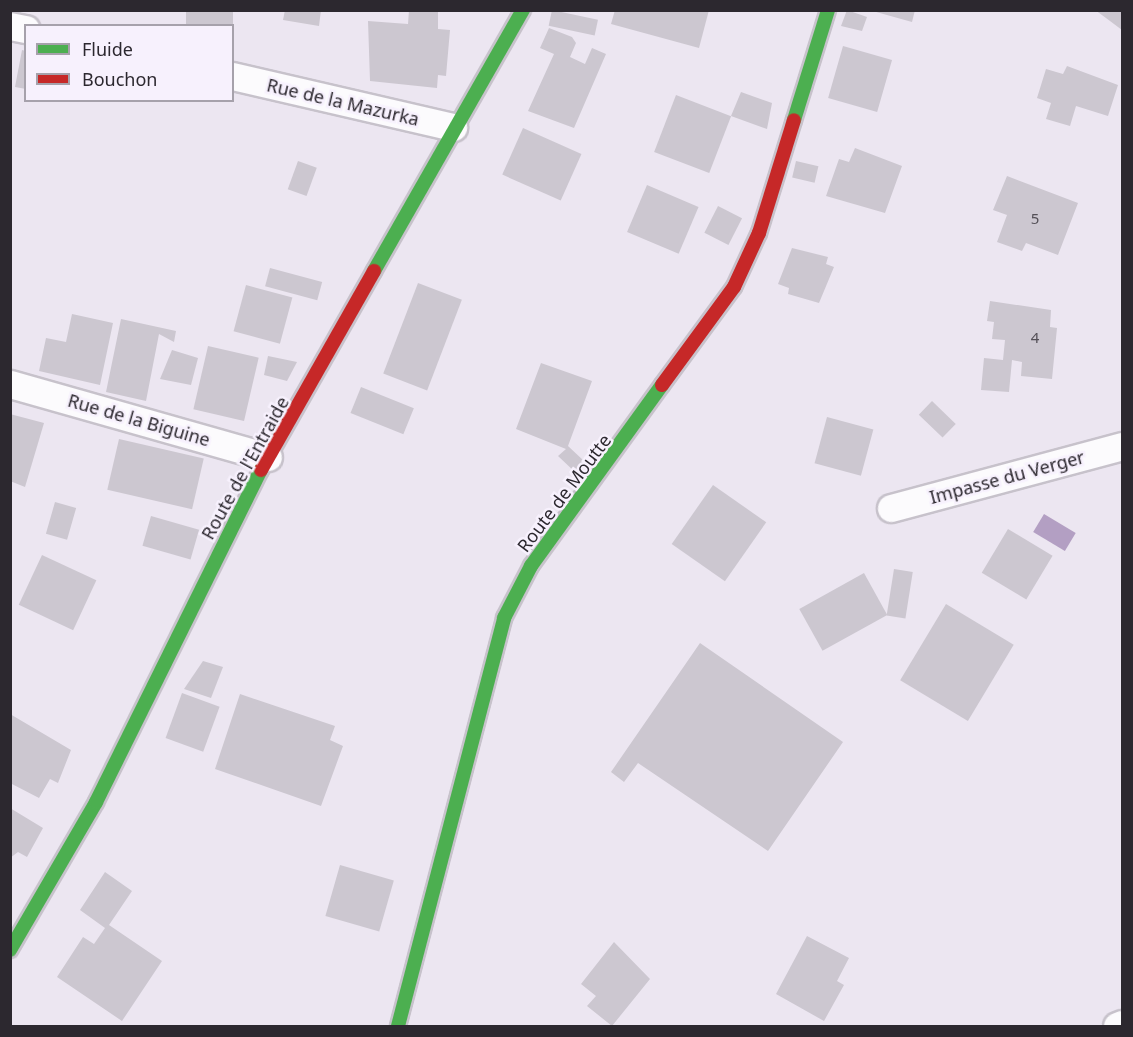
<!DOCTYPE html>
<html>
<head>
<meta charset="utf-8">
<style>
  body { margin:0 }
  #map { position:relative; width:1133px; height:1037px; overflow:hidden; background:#ece6f1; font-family:"Noto Sans",sans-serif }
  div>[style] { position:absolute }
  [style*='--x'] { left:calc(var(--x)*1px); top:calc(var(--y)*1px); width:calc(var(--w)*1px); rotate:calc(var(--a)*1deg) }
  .water>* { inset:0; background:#b39fc3; transform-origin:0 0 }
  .building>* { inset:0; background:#ccc7d0; transform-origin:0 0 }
  .roads { filter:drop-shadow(2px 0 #c7c2cb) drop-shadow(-2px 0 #c7c2cb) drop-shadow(0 2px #c7c2cb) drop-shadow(0 -2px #c7c2cb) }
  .street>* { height:27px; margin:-13.5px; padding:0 13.5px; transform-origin:13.5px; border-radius:13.5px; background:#fcfbfd }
  .fast>* { height:14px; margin:-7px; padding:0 7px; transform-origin:7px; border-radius:7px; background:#4caf50 }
  .jam>* { height:14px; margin:-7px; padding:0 7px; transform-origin:7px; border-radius:7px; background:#c62828 }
  span { translate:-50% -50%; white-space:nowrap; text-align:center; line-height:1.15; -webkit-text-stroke:5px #f7f1fd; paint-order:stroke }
  .number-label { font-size:15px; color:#545057 }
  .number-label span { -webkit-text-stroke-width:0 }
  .street-label { font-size:18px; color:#2c282f }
  .frame { position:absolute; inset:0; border:12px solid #2c282f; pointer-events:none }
  .legend { position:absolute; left:24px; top:24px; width:210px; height:78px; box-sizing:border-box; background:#f7f1fd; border:2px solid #a6a1ab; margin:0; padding:8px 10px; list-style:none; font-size:18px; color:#2c282f }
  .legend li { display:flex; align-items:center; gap:12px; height:30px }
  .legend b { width:30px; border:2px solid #a6a1ab }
</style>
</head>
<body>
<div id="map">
  <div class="water">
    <i style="left:1044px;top:514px;width:37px;height:21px;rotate:31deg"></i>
  </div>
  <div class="building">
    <i style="left:186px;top:10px;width:47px;height:16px"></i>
    <i style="clip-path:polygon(285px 10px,321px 10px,319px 26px,283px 20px)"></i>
    <i style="clip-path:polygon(409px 10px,438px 10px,438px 29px,450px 30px,446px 76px,438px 75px,437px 88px,370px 81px,368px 21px,408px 24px)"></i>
    <i style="left:552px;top:10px;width:47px;height:16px;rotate:12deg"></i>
    <i style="clip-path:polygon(615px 10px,709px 10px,699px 48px,611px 24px)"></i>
    <i style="clip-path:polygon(847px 10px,867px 17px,862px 31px,841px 26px)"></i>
    <i style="clip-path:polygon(869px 10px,915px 10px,912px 22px)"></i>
    <i style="clip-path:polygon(1095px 10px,1122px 10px,1122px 30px,1106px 18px)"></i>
    <i style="clip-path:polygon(549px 28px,572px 37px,576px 43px,570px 57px,585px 64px,592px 48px,606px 54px,574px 128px,528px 111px,554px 54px,540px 48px)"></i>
    <i style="left:843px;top:46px;width:51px;height:54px;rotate:16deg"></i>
    <i style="clip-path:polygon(22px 50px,26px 51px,26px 89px,15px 87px)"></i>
    <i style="clip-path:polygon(1067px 66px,1118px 85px,1108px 116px,1076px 106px,1070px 126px,1046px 119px,1051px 103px,1037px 98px,1046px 69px,1063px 74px)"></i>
    <i style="clip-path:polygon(741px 92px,772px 103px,767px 129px,731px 116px)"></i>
    <i style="left:676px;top:95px;width:59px;height:61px;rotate:21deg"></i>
    <i style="left:523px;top:128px;width:64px;height:51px;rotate:24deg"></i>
    <i style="clip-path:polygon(855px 148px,902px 166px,885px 213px,826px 196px,839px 159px,849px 162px)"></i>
    <i style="left:298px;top:161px;width:20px;height:30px;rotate:20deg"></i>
    <i style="left:796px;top:161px;width:23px;height:17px;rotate:13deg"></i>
    <i style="clip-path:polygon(1007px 176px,1078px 203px,1058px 255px,1026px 243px,1022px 251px,997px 242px,1007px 215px,993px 210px)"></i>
    <i style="left:647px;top:185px;width:56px;height:51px;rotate:23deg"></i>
    <i style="left:718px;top:206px;width:27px;height:30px;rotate:27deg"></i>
    <i style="clip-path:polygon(792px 248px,828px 257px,826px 264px,834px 267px,819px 303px,788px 294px,789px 288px,778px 284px)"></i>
    <i style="left:270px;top:268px;width:54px;height:19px;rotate:15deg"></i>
    <i style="left:418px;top:283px;width:47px;height:97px;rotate:21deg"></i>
    <i style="left:246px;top:285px;width:48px;height:48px;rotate:15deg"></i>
    <i style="clip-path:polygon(990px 301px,1051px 310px,1050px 327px,1057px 328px,1052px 379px,1021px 376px,1022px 362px,1012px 360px,1009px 392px,981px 390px,984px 358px,1003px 360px,1005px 340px,992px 339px,994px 322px,987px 321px)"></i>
    <i style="clip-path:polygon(72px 314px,113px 323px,100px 385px,39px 371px,46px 338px,66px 342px)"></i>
    <i style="clip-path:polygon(121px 319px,176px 331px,174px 342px,159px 334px,146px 401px,106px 392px)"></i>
    <i style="left:208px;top:346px;width:52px;height:65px;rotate:13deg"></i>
    <i style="clip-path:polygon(172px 350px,198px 358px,191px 385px,160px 379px)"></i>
    <i style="clip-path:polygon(268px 356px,297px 362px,287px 381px,264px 375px)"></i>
    <i style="clip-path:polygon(541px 363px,592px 381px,568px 446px,584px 461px,576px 473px,558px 456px,566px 449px,516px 429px)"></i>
    <i style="left:361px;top:387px;width:57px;height:28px;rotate:22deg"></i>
    <i style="left:932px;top:401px;width:33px;height:19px;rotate:44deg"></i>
    <i style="clip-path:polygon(10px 414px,44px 423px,25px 487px,10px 481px)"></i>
    <i style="left:827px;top:417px;width:48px;height:48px;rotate:15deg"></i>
    <i style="left:119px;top:439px;width:87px;height:52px;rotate:13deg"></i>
    <i style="left:713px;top:485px;width:65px;height:72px;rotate:35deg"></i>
    <i style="left:55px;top:502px;width:22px;height:33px;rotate:16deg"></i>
    <i style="left:151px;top:516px;width:50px;height:31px;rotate:16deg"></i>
    <i style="left:1008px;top:529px;width:52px;height:51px;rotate:31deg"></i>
    <i style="left:42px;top:555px;width:60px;height:55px;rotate:25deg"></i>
    <i style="left:894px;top:569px;width:19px;height:47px;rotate:9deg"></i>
    <i style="left:864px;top:573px;width:48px;height:74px;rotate:61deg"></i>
    <i style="left:946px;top:604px;width:79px;height:89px;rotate:31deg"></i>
    <i style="clip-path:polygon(700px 643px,843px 742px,768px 851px,638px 763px,624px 782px,611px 772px)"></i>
    <i style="clip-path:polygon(203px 661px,223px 667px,211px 698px,184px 689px)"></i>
    <i style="left:182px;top:693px;width:40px;height:48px;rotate:20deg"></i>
    <i style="clip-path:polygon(240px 694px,335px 726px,330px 740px,343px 746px,321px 806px,215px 769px)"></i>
    <i style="clip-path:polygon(10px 714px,71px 750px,58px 783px,50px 779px,39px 798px,10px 783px)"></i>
    <i style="clip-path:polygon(10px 808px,43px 828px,27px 857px,18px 852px,10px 858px)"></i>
    <i style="left:340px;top:865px;width:56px;height:53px;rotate:16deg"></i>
    <i style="clip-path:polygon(105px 872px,132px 891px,109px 925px,162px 961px,122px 1021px,57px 977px,83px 937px,94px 944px,105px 928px,80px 910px)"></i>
    <i style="clip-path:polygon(807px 936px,849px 958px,837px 981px,844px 985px,824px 1021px,776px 994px)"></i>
    <i style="clip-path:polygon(614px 942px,650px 979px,612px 1026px,587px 1006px,596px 996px,581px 984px)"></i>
  </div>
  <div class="roads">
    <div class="street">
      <i style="--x:10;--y:26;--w:16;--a:11"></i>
      <i style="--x:232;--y:76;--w:227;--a:13"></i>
      <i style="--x:10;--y:384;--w:268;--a:15.8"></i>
      <i style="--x:891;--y:508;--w:239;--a:-15"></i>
      <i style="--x:1117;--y:1026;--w:5;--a:-22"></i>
    </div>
    <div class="fast">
      <i style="--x:794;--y:120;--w:115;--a:-72.8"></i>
      <i style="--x:374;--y:271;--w:301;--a:-60.3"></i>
      <i style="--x:10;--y:950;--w:171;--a:-59.8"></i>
      <i style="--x:96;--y:802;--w:371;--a:-63.6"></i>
      <i style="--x:398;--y:1026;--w:422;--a:-75.4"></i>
      <i style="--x:504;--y:618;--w:59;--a:-62.6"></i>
      <i style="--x:531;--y:566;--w:223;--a:-54.1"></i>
    </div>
    <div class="jam">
      <i style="--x:662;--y:385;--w:122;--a:-53.7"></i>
      <i style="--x:734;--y:287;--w:60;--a:-65.2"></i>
      <i style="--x:759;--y:233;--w:118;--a:-72.8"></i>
      <i style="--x:261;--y:470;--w:229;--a:-60.4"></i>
    </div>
  </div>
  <div class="number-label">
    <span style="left:1035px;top:219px">5</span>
    <span style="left:1035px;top:338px">4</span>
  </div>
  <div class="street-label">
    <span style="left:343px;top:102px;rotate:13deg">Rue de la Mazurka</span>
    <span style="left:139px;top:420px;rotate:16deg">Rue de la Biguine</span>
    <span style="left:245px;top:468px;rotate:-61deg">Route de l'Entraide</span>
    <span style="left:1007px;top:477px;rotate:-15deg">Impasse du Verger</span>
    <span style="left:564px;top:493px;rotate:-53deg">Route de Moutte</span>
  </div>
  <div class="frame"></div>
  <ul class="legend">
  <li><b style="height:8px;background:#4caf50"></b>Fluide</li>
  <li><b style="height:8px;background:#c62828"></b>Bouchon</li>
  </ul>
</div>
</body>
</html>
